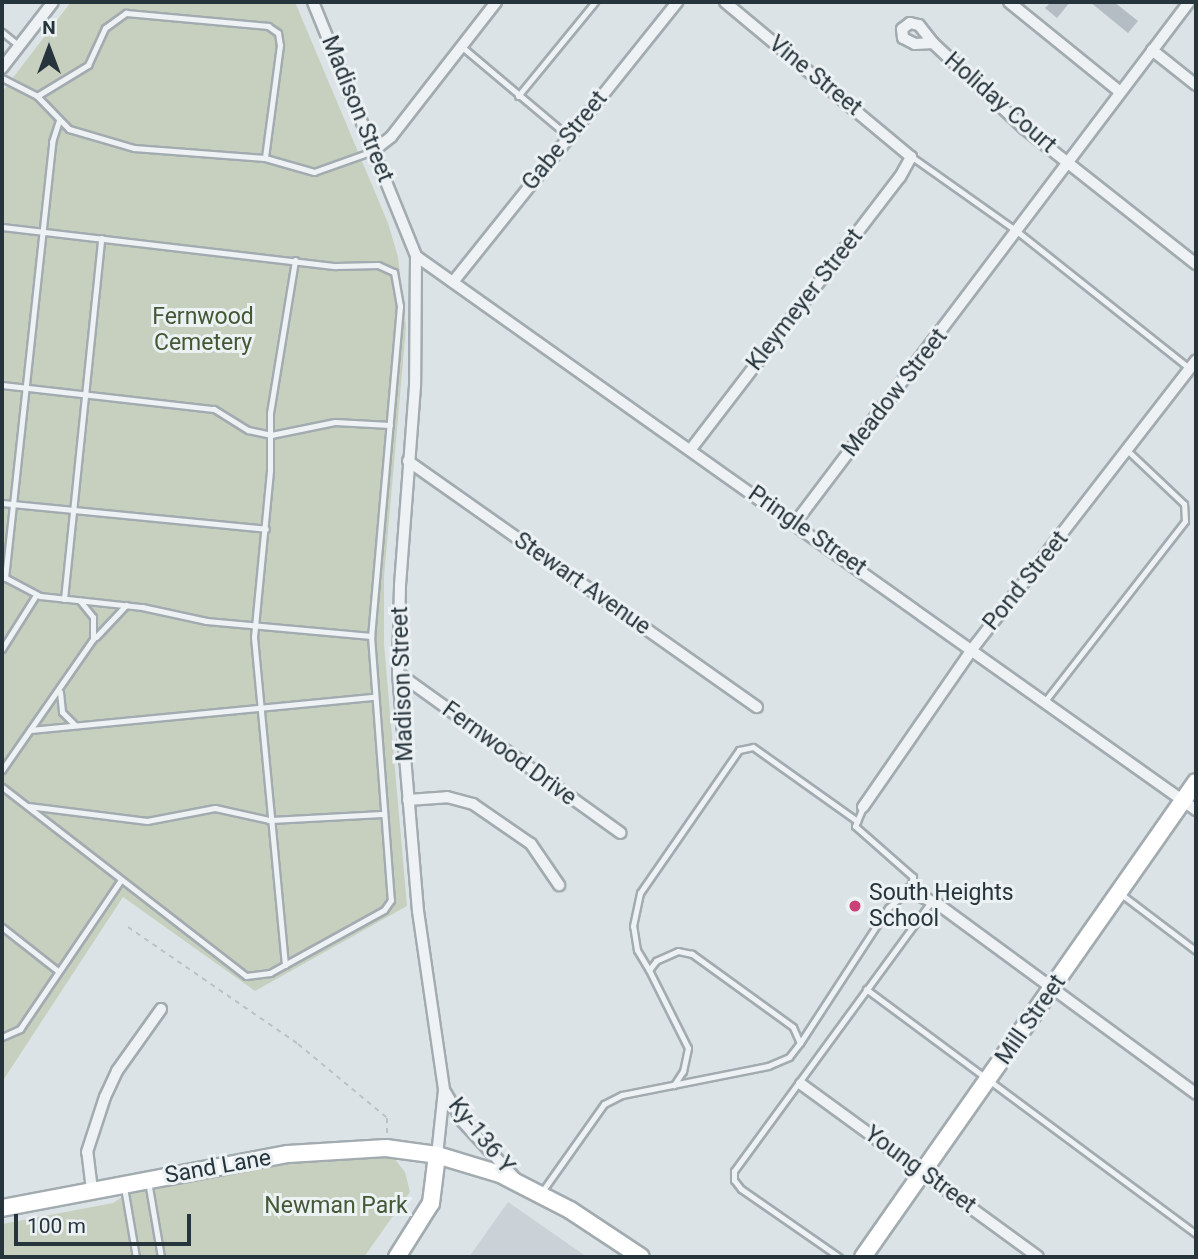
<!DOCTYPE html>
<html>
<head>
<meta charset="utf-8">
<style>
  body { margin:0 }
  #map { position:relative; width:1198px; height:1259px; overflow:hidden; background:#dce3e6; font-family:Roboto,sans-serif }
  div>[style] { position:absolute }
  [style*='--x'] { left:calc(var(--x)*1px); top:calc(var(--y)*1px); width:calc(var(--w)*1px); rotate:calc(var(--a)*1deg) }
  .built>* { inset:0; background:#cad2d8 }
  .green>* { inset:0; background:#c7d0be }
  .building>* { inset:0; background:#b4bdc3 }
  .path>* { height:2px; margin-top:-1px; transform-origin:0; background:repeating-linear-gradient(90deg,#bbc1c5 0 5px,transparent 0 10px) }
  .roads { filter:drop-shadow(2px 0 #a2abb0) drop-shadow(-2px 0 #a2abb0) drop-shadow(0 2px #a2abb0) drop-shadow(0 -2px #a2abb0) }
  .lane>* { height:5px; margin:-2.5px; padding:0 2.5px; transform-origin:2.5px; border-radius:2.5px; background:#eff2f5 }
  .street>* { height:10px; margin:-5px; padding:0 5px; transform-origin:5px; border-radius:5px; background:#eff2f5 }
  .secondary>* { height:16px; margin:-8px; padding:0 8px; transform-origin:8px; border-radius:8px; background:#fff }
  .dots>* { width:19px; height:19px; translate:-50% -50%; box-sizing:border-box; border:4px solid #ecf1f4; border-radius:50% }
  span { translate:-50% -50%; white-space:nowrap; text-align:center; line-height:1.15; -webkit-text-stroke:6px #ecf1f4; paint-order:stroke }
  .street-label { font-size:23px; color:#26343c }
  .park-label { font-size:23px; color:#435834 }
  .poi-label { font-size:23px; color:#26343c }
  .left { translate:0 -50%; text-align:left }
  .frame { position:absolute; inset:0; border:4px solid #26343c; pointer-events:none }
  .north { position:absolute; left:14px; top:14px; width:70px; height:70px; -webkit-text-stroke:5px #ecf1f4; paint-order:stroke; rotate:0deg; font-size:19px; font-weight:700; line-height:28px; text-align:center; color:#26343c }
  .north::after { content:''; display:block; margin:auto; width:24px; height:32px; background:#26343c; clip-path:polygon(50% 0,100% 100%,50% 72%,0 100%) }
  .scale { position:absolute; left:14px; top:1214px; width:177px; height:32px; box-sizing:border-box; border:4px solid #26343c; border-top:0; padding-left:9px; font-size:21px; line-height:24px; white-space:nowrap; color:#26343c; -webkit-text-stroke:5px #ecf1f4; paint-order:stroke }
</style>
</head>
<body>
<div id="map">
  <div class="built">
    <i style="clip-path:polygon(508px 1202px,587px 1257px,469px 1257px)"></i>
  </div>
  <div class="green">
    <i style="clip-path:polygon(71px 2px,295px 2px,388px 223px,398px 257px,406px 328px,384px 577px,384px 644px,407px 906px,255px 991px,123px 897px,2px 1082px,2px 92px)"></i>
    <i style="clip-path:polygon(386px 1148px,405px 1172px,410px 1192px,364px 1257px,2px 1257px,2px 1224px,113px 1203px,148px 1180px)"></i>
  </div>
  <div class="building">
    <i style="clip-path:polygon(1051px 2px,1070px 2px,1057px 18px,1045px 8px)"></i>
    <i style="clip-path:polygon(1090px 2px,1114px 2px,1138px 21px,1128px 33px)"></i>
  </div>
  <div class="path">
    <i style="--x:128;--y:927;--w:206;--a:34.5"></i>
    <i style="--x:298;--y:1044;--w:116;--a:39.7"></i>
    <i style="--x:387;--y:1118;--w:15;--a:90"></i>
  </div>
  <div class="roads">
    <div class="lane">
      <i style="--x:2;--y:32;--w:22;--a:39"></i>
      <i style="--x:461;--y:46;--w:140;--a:40.1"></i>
      <i style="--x:2;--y:78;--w:39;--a:27"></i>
      <i style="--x:37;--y:96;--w:46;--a:45.9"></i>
      <i style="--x:69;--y:129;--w:68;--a:16.3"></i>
      <i style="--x:134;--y:148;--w:131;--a:4.4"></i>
      <i style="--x:265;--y:158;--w:51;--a:15.9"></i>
      <i style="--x:314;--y:172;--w:63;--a:-19.6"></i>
      <i style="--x:37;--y:96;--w:60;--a:-31.3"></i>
      <i style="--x:88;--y:65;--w:41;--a:-65.3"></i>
      <i style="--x:105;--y:28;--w:26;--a:-36"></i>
      <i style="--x:126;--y:13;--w:143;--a:5.2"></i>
      <i style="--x:268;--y:26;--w:12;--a:35"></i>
      <i style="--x:278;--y:33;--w:12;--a:81"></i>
      <i style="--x:280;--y:45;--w:114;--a:97.6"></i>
      <i style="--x:518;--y:96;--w:122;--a:-50.7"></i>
      <i style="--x:912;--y:157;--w:130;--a:35.3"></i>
      <i style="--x:1018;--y:232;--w:220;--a:38.5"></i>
      <i style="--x:2;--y:227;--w:336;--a:6.7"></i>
      <i style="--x:336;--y:266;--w:42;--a:-1.4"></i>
      <i style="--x:378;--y:265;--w:17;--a:24"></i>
      <i style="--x:394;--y:272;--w:35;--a:80"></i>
      <i style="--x:400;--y:306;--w:331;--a:95"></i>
      <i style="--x:371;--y:636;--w:265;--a:85.7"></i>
      <i style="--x:391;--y:900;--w:12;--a:125"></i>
      <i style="--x:384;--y:910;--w:130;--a:151.1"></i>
      <i style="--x:270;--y:973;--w:24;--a:173"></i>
      <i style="--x:246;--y:976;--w:309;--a:-142.2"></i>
      <i style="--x:2;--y:385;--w:213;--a:6.5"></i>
      <i style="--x:214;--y:409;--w:40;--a:32"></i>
      <i style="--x:248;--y:430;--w:24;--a:12"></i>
      <i style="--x:271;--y:435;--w:65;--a:-11.5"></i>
      <i style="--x:335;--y:422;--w:55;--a:3.1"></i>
      <i style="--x:2;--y:503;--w:265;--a:5.6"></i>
      <i style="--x:4;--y:577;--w:41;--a:27.8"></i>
      <i style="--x:40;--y:596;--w:103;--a:6.2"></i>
      <i style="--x:142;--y:607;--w:66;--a:12.3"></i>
      <i style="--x:206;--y:621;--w:166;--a:5.2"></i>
      <i style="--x:5;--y:578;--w:439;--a:-83.8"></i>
      <i style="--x:52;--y:142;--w:22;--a:-72"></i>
      <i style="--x:64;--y:599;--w:363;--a:-84.1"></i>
      <i style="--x:96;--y:637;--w:44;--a:-46.8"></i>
      <i style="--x:2;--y:649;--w:64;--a:-57.8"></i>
      <i style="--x:60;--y:692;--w:20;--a:84"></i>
      <i style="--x:62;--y:712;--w:18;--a:45"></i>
      <i style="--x:1045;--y:701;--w:228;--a:-52.1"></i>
      <i style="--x:1185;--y:521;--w:17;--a:-93"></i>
      <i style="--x:1184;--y:504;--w:76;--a:-136.6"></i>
      <i style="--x:30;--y:730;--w:346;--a:-5.5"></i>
      <i style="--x:2;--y:770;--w:160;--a:-55.2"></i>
      <i style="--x:93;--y:639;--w:22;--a:-90"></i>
      <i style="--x:93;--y:617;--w:21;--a:-129"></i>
      <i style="--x:28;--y:806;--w:120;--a:7.2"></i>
      <i style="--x:147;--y:821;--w:69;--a:-10.8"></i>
      <i style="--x:215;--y:808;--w:55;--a:12.5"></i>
      <i style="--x:269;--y:820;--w:115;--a:-3"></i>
      <i style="--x:1121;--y:894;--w:94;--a:37.2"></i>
      <i style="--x:2;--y:927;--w:71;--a:38.2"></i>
      <i style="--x:285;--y:965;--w:329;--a:-95.4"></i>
      <i style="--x:254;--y:637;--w:168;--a:-84.5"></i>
      <i style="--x:270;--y:470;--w:57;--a:-90"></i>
      <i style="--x:270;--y:413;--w:155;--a:-80.7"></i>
      <i style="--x:649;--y:970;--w:23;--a:-121"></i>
      <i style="--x:637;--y:950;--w:24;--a:-99"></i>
      <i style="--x:633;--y:926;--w:34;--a:-78"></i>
      <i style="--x:640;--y:893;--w:174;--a:-55.3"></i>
      <i style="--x:739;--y:750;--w:14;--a:-12"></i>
      <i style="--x:753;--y:747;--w:128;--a:35.4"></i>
      <i style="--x:866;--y:989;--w:411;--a:36.6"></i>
      <i style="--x:2;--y:1037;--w:20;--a:-24"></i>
      <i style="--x:20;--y:1029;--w:180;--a:-55.9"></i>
      <i style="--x:800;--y:1043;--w:161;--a:-56.9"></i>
      <i style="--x:888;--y:908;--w:28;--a:-41"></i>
      <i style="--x:909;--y:890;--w:14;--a:-73"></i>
      <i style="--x:913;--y:877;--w:77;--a:-138.7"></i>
      <i style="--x:855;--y:826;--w:21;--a:-67"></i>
      <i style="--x:148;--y:1181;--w:77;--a:80.3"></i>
      <i style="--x:124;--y:1187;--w:71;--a:80.3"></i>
      <i style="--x:541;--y:1193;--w:109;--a:-54.7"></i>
      <i style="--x:604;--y:1104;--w:20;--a:-27"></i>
      <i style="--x:622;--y:1095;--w:149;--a:-11.2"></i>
      <i style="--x:768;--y:1066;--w:23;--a:-23"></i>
      <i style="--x:789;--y:1057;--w:18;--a:-52"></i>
      <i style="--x:800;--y:1043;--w:17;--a:-114"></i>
      <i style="--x:793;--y:1027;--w:125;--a:-144.1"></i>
      <i style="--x:692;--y:954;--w:14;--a:-168"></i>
      <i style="--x:678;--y:951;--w:24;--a:156"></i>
      <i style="--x:656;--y:961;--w:11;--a:128"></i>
      <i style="--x:649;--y:970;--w:87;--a:63.4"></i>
      <i style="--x:688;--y:1048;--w:24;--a:102"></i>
      <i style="--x:683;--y:1071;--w:17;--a:123"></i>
      <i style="--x:839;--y:1257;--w:119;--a:-145.2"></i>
      <i style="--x:741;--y:1189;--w:11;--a:-128"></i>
      <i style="--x:734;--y:1180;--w:9;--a:-90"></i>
      <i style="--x:734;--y:1171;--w:333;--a:-53.8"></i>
    </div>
    <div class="street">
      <i style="--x:313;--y:2;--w:274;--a:67.9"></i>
      <i style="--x:416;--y:256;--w:130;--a:90.4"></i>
      <i style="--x:415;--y:386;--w:201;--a:94.3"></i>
      <i style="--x:400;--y:586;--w:87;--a:91.3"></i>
      <i style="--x:398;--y:673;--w:239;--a:85.2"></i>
      <i style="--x:418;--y:911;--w:181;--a:81.7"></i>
      <i style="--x:444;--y:1090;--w:65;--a:96.1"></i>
      <i style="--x:1009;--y:2;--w:143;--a:39"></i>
      <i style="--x:910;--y:23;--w:9;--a:13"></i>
      <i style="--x:919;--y:25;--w:23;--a:52"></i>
      <i style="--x:933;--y:43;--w:18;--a:177"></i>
      <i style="--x:915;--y:44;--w:13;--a:-153"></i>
      <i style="--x:903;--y:38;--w:9;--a:-96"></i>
      <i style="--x:902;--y:29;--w:10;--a:-37"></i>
      <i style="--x:933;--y:43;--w:126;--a:43.1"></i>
      <i style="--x:1025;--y:129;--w:218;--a:38.3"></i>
      <i style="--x:1152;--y:50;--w:56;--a:38.5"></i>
      <i style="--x:2;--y:68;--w:83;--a:-52.3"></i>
      <i style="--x:373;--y:151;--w:23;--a:-38"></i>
      <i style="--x:391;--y:137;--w:171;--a:-52.1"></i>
      <i style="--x:416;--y:256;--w:957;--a:35.38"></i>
      <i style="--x:453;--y:282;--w:359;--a:-51.3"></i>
      <i style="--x:691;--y:449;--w:343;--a:-52.5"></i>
      <i style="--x:900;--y:177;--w:23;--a:-61"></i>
      <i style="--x:911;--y:157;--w:242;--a:-140.2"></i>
      <i style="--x:408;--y:461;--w:427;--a:35.2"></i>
      <i style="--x:795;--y:523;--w:653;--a:-52.9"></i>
      <i style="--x:398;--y:673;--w:274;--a:35.7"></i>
      <i style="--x:408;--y:800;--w:39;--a:-4"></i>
      <i style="--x:447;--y:797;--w:27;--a:15"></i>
      <i style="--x:473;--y:804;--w:70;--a:34.6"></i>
      <i style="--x:531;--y:844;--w:50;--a:55.7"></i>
      <i style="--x:863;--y:807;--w:193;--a:-55.3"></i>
      <i style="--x:973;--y:648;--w:364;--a:-52.2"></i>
      <i style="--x:909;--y:890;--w:34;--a:27"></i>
      <i style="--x:939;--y:905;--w:319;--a:36.3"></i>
      <i style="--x:801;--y:1084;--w:293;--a:36.1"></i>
      <i style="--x:444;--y:1090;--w:37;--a:59"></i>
      <i style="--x:463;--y:1122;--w:75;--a:47.2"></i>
      <i style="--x:92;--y:1190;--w:38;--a:-97"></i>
      <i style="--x:87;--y:1152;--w:58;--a:-71.9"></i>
      <i style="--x:105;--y:1097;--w:29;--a:-65"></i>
      <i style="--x:117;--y:1071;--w:76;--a:-54.6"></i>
    </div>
    <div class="secondary">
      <i style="--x:2;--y:1208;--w:291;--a:-10.7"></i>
      <i style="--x:288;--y:1154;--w:98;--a:-3.5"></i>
      <i style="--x:386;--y:1148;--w:51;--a:7.8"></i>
      <i style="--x:437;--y:1155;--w:66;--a:16.8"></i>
      <i style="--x:500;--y:1174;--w:79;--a:27.2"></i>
      <i style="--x:570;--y:1210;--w:85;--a:33.5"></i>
      <i style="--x:397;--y:1257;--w:64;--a:-57.8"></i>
      <i style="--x:431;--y:1203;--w:48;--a:-82.9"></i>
      <i style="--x:863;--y:1257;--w:580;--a:-54.97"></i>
    </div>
  </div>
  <div class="dots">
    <i style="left:855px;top:906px;background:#cb4177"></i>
  </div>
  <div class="street-label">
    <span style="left:815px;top:76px;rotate:39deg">Vine Street</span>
    <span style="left:1000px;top:103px;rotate:41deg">Holiday Court</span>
    <span style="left:357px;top:109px;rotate:68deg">Madison Street</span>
    <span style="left:565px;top:141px;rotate:-51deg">Gabe Street</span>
    <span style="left:805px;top:300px;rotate:-52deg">Kleymeyer Street</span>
    <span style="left:895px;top:393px;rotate:-52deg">Meadow Street</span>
    <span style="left:807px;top:531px;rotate:35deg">Pringle Street</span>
    <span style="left:1026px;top:581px;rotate:-51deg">Pond Street</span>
    <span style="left:582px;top:584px;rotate:35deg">Stewart Avenue</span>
    <span style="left:403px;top:684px;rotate:-92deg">Madison Street</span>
    <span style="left:509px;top:754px;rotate:36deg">Fernwood Drive</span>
    <span style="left:1031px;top:1020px;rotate:-55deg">Mill Street</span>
    <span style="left:481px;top:1136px;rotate:51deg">Ky-136 Y</span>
    <span style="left:218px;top:1167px;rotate:-10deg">Sand Lane</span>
    <span style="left:920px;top:1170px;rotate:36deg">Young Street</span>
  </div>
  <div class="park-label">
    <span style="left:203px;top:330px">Fernwood<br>Cemetery</span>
    <span style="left:336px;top:1206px">Newman Park</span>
  </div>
  <div class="poi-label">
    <span class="left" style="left:869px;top:906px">South Heights<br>School</span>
  </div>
  <div class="frame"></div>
  <div class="north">N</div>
  <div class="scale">100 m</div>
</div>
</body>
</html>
